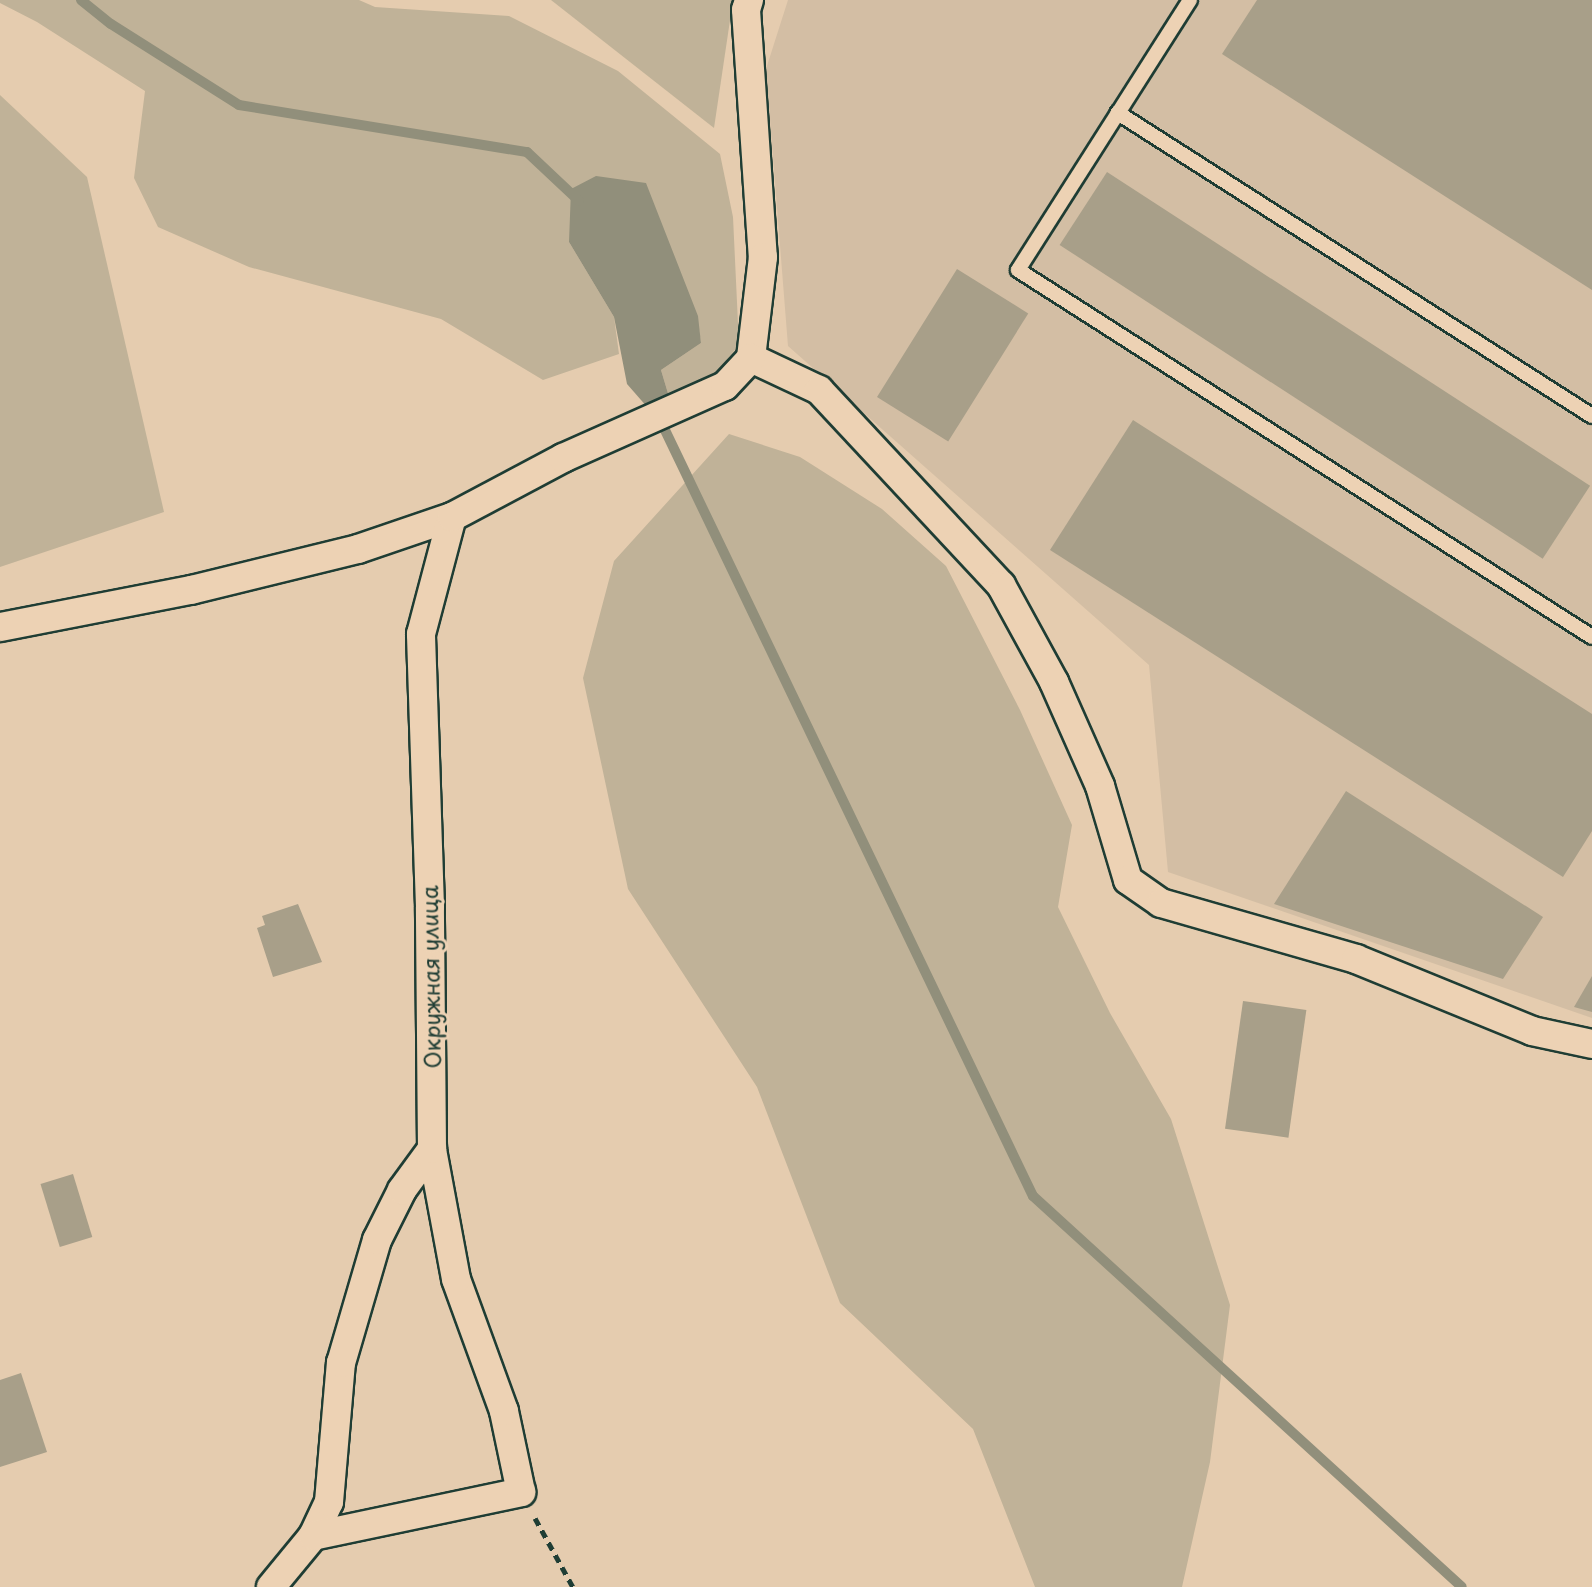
<!DOCTYPE html>
<html>
<head>
<meta charset="utf-8">
<style>
  body { margin:0 }
  #map { position:relative; width:1592px; height:1587px; overflow:hidden; background:#e5ccaf; font-family:"Playpen Sans",sans-serif }
  div>[style] { position:absolute }
  [style*='--x'] { left:calc(var(--x)*1px); top:calc(var(--y)*1px); width:calc(var(--w)*1px); rotate:calc(var(--a)*1deg) }
  .built>* { inset:0; background:#d3bea4 }
  .green>* { inset:0; background:#c0b298 }
  .water>* { inset:0; background:#918f7b }
  .stream>* { height:10px; margin:-5px; padding:0 5px; transform-origin:5px; border-radius:5px; background:#918f7b }
  .building>* { inset:0; background:#a89f89; transform-origin:0 0 }
  .path>* { height:5px; margin-top:-2.5px; transform-origin:0; background:repeating-linear-gradient(90deg,#1f3d34 0 8px,transparent 0 14px) }
  .roads { filter:drop-shadow(2px 0 #1f3d34) drop-shadow(-2px 0 #1f3d34) drop-shadow(0 2px #1f3d34) drop-shadow(0 -2px #1f3d34) }
  .lane>* { height:14px; margin:-7px; padding:0 7px; transform-origin:7px; border-radius:7px; background:#edd2b4 }
  .street>* { height:28px; margin:-14px; padding:0 14px; transform-origin:14px; border-radius:14px; background:#edd2b4 }
  span { translate:-50% -50%; white-space:nowrap; text-align:center; line-height:1.15; -webkit-text-stroke:6px #edd2b4; paint-order:stroke }
  .street-label { font-size:22px; color:#1f3d34 }
</style>
</head>
<body>
<div id="map">
  <div class="built">
    <i style="clip-path:polygon(788px 0,1592px 0,1592px 1018px,1168px 872px,1149px 665px,788px 346px,766px 69px)"></i>
  </div>
  <div class="green">
    <i style="clip-path:polygon(0 0,359px 0,375px 7px,509px 16px,618px 71px,720px 154px,733px 217px,739px 345px,709px 381px,670px 400px,661px 370px,701px 343px,697px 316px,569px 242px,614px 317px,619px 354px,543px 380px,441px 319px,249px 267px,158px 227px,134px 178px,145px 91px,37px 22px,0 3px)"></i>
    <i style="clip-path:polygon(551px 0,733px 0,714px 128px)"></i>
    <i style="clip-path:polygon(0 95px,87px 177px,164px 512px,0 567px)"></i>
    <i style="clip-path:polygon(729px 434px,800px 457px,882px 509px,946px 566px,1020px 710px,1072px 825px,1058px 907px,1110px 1013px,1171px 1119px,1230px 1305px,1210px 1462px,1182px 1587px,1035px 1587px,973px 1429px,840px 1303px,757px 1087px,628px 889px,583px 678px,614px 561px)"></i>
  </div>
  <div class="water">
    <i style="clip-path:polygon(596px 176px,646px 183px,698px 316px,701px 343px,661px 370px,670px 400px,648px 408px,627px 384px,614px 317px,569px 242px,571px 189px)"></i>
  </div>
  <div class="stream">
    <i style="--x:81;--y:0;--w:38;--a:39"></i>
    <i style="--x:111;--y:24;--w:151;--a:32.3"></i>
    <i style="--x:239;--y:105;--w:292;--a:9.3"></i>
    <i style="--x:527;--y:152;--w:71;--a:43.3"></i>
    <i style="--x:664;--y:428;--w:852;--a:64.34"></i>
    <i style="--x:1033;--y:1196;--w:580;--a:42.35"></i>
  </div>
  <div class="building">
    <i style="clip-path:polygon(1257px 0,1592px 0,1592px 290px,1222px 54px)"></i>
    <i style="left:1107px;top:172px;width:576px;height:87px;rotate:33deg"></i>
    <i style="left:957px;top:269px;width:84px;height:151px;rotate:32deg"></i>
    <i style="clip-path:polygon(1133px 420px,1592px 714px,1592px 831px,1563px 877px,1050px 550px)"></i>
    <i style="clip-path:polygon(1346px 791px,1543px 917px,1503px 979px,1274px 904px)"></i>
    <i style="clip-path:polygon(298px 904px,322px 962px,273px 977px,257px 928px,265px 925px,262px 916px)"></i>
    <i style="clip-path:polygon(1592px 976px,1592px 1012px,1574px 1007px)"></i>
    <i style="left:1243px;top:1001px;width:64px;height:129px;rotate:8deg"></i>
    <i style="left:73px;top:1174px;width:66px;height:34px;rotate:73deg"></i>
    <i style="clip-path:polygon(21px 1373px,47px 1452px,0 1467px,0 1380px)"></i>
  </div>
  <div class="path">
    <i style="--x:535;--y:1518;--w:79;--a:61.2"></i>
  </div>
  <div class="roads">
    <div class="lane">
      <i style="--x:1118;--y:113;--w:134;--a:-57.5"></i>
      <i style="--x:1592;--y:416;--w:563;--a:-147.41"></i>
      <i style="--x:1118;--y:113;--w:186;--a:122.5"></i>
      <i style="--x:1018;--y:270;--w:681;--a:32.59"></i>
    </div>
    <div class="street">
      <i style="--x:749;--y:0;--w:10;--a:107"></i>
      <i style="--x:746;--y:10;--w:248;--a:86.1"></i>
      <i style="--x:763;--y:257;--w:102;--a:96.8"></i>
      <i style="--x:751;--y:358;--w:75;--a:25.2"></i>
      <i style="--x:819;--y:390;--w:267;--a:47"></i>
      <i style="--x:1001;--y:585;--w:111;--a:61.3"></i>
      <i style="--x:1054;--y:682;--w:114;--a:66.1"></i>
      <i style="--x:1100;--y:786;--w:98;--a:73.4"></i>
      <i style="--x:1128;--y:880;--w:40;--a:34.9"></i>
      <i style="--x:1161;--y:903;--w:203;--a:16"></i>
      <i style="--x:1356;--y:959;--w:190;--a:22.2"></i>
      <i style="--x:1532;--y:1031;--w:61;--a:12.2"></i>
      <i style="--x:0;--y:627;--w:195;--a:-11"></i>
      <i style="--x:191;--y:590;--w:172;--a:-13.8"></i>
      <i style="--x:358;--y:549;--w:99;--a:-18.8"></i>
      <i style="--x:313;--y:1536;--w:38;--a:-65"></i>
      <i style="--x:329;--y:1502;--w:140;--a:-85.1"></i>
      <i style="--x:341;--y:1363;--w:128;--a:-73.7"></i>
      <i style="--x:377;--y:1240;--w:56;--a:-63.4"></i>
      <i style="--x:402;--y:1190;--w:51;--a:-53.8"></i>
      <i style="--x:271;--y:1587;--w:66;--a:-50.5"></i>
      <i style="--x:313;--y:1536;--w:213;--a:-11.9"></i>
      <i style="--x:521;--y:1492;--w:83;--a:-101.9"></i>
      <i style="--x:504;--y:1411;--w:140;--a:-110"></i>
      <i style="--x:456;--y:1279;--w:132;--a:-100.5"></i>
      <i style="--x:432;--y:1149;--w:242;--a:-90.5"></i>
      <i style="--x:430;--y:907;--w:273;--a:-91.9"></i>
      <i style="--x:421;--y:634;--w:121;--a:-75.2"></i>
      <i style="--x:452;--y:517;--w:126;--a:-28"></i>
      <i style="--x:563;--y:458;--w:177;--a:-24"></i>
      <i style="--x:725;--y:386;--w:38;--a:-47"></i>
    </div>
  </div>
  <div class="street-label">
    <span style="left:430px;top:977px;rotate:-91deg">Окружная улица</span>
  </div>
</div>
</body>
</html>
